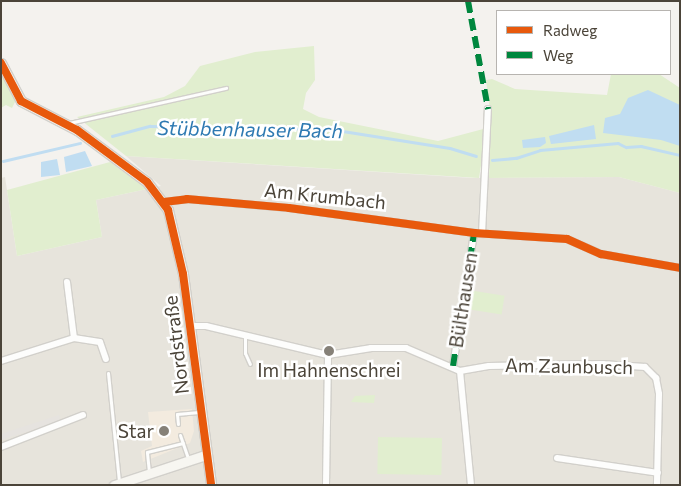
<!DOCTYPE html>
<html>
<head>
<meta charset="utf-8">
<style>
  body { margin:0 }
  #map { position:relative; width:681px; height:486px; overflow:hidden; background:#f4f2ee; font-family:Commissioner,sans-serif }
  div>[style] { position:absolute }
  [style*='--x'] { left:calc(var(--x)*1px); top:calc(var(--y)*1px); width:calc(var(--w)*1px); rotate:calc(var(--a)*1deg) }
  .residential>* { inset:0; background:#e7e4dc }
  .commercial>* { inset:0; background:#f3ebdf }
  .green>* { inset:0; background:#e1eecf; transform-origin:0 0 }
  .parking>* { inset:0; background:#e6e3df; transform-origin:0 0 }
  .water>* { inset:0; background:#c0ddf1 }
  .stream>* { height:2.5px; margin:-1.25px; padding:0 1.25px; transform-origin:1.25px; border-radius:1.25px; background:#c0ddf1 }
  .roads { filter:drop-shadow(1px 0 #d2d0cb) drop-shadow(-1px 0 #d2d0cb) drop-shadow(0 1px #d2d0cb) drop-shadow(0 -1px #d2d0cb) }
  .lane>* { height:3px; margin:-1.5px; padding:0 1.5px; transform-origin:1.5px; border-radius:1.5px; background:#fdfdfc }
  .street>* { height:6px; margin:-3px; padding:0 3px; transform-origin:3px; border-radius:3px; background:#fdfdfc }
  .secondary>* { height:9px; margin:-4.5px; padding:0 4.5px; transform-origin:4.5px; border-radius:4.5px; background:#f7f6f1 }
  .quiet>* { height:6px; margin-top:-3px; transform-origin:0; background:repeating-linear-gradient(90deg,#00873e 0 12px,transparent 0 18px) }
  .cycleway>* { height:8px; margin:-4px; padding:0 4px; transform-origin:4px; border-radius:4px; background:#e8590c }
  .dots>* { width:14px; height:14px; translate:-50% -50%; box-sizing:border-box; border:2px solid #fff; border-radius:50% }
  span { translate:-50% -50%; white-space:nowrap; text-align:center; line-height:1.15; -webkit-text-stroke:5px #fff; paint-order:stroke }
  .street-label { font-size:19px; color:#4b4439 }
  .poi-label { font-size:19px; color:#4b4439 }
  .right { translate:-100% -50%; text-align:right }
  .water-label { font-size:20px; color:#2e7ab2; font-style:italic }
  .frame { position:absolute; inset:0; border:2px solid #4b4439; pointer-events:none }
  .legend { position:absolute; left:496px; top:10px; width:175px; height:65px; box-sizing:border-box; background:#fff; border:1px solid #b7b4b0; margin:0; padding:6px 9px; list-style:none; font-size:15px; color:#4b4439 }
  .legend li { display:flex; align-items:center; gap:10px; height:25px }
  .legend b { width:25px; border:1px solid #b7b4b0 }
</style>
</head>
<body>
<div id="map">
  <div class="residential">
    <i style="clip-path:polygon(126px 156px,472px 178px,619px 177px,680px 193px,680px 485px,1px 485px,1px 178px,5px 177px,17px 256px,102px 237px,96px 200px,161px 186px)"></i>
  </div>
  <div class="commercial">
    <i style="clip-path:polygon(192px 409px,194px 431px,190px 443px,143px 462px,141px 451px,152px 446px,148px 412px)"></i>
  </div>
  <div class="green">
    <i style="clip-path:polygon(314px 46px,315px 80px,306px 93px,303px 109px,319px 117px,438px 141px,487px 128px,479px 178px,126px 156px,77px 117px,164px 97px,185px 86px,200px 66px,255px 52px)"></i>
    <i style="clip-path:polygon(1px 72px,16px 100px,12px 108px,6px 105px,1px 108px)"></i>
    <i style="clip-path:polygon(611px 74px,659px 74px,680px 88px,680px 193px,619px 177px,489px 178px,491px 119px,486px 80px,492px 79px,515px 89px,607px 95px)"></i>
    <i style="clip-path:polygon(110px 162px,147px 189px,96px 200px,102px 237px,17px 256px,7px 190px)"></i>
    <i style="left:468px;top:290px;width:37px;height:19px;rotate:9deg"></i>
    <i style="clip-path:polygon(375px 395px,374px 403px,351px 402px,355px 396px)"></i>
    <i style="left:378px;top:437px;width:64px;height:37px;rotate:1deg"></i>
  </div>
  <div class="parking">
    <i style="left:59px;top:415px;width:6px;height:62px;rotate:72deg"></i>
  </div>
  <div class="water">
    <i style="clip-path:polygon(648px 90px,680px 105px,680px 146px,661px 140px,603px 133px,605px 118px,620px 114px,628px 98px)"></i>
    <i style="clip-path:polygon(594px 125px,596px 139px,551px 144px,549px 136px)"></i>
    <i style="clip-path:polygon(545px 137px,546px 143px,540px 147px,523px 148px,522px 140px)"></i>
    <i style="clip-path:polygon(85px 151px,92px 166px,66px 172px,64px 157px)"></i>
    <i style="clip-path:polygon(57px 159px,60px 175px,41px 177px,41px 162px)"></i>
  </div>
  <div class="stream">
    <i style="--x:112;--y:136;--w:39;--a:-15"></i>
    <i style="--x:150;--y:126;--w:180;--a:1"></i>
    <i style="--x:330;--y:129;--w:121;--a:9"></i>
    <i style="--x:450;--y:148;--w:27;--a:17"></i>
    <i style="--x:492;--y:160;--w:24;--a:-5"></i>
    <i style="--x:516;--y:158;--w:25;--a:-18"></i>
    <i style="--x:540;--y:150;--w:78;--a:-5.1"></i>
    <i style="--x:618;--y:143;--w:9;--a:27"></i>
    <i style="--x:626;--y:147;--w:15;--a:-4"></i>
    <i style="--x:641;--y:146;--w:40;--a:13"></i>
    <i style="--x:3;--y:161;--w:79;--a:-13.2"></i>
  </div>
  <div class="roads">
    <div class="lane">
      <i style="--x:69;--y:123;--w:161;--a:-12.6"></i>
      <i style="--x:245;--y:336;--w:17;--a:90"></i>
      <i style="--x:245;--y:353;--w:12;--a:66"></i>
      <i style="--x:108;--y:373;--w:110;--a:84.2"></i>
      <i style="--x:178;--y:424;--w:10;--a:-96"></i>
      <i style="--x:177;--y:414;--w:22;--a:-5"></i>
      <i style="--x:180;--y:435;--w:24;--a:71"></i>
      <i style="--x:149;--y:472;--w:20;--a:-96"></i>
      <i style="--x:147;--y:452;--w:37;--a:-14"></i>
    </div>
    <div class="street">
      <i style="--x:164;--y:202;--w:23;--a:-7"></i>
      <i style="--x:187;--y:199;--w:102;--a:5"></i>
      <i style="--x:289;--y:208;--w:187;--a:7.7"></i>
      <i style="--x:474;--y:233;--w:93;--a:3.7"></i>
      <i style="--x:567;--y:239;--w:37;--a:24"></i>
      <i style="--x:601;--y:254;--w:80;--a:10"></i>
      <i style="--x:482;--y:234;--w:125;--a:-87.3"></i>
      <i style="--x:67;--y:282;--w:56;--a:82.9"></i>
      <i style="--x:191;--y:326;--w:15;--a:0"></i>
      <i style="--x:206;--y:326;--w:125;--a:13.4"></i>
      <i style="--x:328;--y:355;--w:44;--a:-9.2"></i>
      <i style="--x:371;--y:348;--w:35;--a:0"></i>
      <i style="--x:406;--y:348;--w:59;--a:23.1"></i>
      <i style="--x:1;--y:361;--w:77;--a:-17.5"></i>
      <i style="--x:74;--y:338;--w:26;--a:9"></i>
      <i style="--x:100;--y:342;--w:18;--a:71"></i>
      <i style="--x:453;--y:366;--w:135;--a:-81"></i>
      <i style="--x:460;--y:371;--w:29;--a:-10"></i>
      <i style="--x:489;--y:366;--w:113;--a:-1"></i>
      <i style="--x:602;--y:364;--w:43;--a:4"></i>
      <i style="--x:645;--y:367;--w:16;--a:45"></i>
      <i style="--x:656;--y:378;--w:16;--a:79"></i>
      <i style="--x:659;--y:394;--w:91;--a:91.3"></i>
      <i style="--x:460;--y:371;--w:115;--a:84.5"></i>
      <i style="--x:1;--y:447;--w:88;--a:-21.3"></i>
      <i style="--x:557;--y:458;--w:102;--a:8.4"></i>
      <i style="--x:326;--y:485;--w:130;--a:-89.1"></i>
    </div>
    <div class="secondary">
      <i style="--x:1;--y:63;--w:43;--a:62.2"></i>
      <i style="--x:21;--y:101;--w:63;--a:27.4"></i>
      <i style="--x:77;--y:130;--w:87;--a:36.6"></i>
      <i style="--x:147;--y:182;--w:35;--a:53"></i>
      <i style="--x:168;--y:210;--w:66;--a:76.8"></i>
      <i style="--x:183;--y:274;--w:213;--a:82.4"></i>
      <i style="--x:114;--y:485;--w:96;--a:-18.2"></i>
    </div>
  </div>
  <div class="quiet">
    <i style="--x:468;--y:1;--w:110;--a:79.5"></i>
    <i style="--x:453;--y:366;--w:135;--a:-81"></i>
  </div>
  <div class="cycleway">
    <i style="--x:1;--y:63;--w:43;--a:62.2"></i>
    <i style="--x:21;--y:101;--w:63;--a:27.4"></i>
    <i style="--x:77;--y:130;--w:87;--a:36.6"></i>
    <i style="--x:147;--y:182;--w:35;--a:53"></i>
    <i style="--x:168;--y:210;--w:66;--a:76.8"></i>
    <i style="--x:183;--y:274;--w:213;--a:82.4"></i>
    <i style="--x:164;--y:202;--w:23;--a:-7"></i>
    <i style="--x:187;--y:199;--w:102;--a:5"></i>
    <i style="--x:289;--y:208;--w:187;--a:7.7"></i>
    <i style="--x:474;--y:233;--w:93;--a:3.7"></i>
    <i style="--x:567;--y:239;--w:37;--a:24"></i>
    <i style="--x:601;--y:254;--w:80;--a:10"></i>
  </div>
  <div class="dots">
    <i style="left:329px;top:351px;background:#868178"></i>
    <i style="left:164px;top:431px;background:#868178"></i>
  </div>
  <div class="street-label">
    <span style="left:325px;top:196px;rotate:6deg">Am Krumbach</span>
    <span style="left:463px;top:300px;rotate:-81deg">Bülthausen</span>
    <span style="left:176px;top:345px;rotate:-97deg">Nordstraße</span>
    <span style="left:569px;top:366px;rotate:1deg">Am Zaunbusch</span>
  </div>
  <div class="poi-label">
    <span style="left:329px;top:370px">Im Hahnenschrei</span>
    <span class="right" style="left:154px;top:431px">Star</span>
  </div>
  <div class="water-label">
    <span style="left:250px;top:129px;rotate:1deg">Stübbenhauser Bach</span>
  </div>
  <div class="frame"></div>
  <ul class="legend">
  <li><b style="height:6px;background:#e8590c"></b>Radweg</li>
  <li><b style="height:6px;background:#00873e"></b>Weg</li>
  </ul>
</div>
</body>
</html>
